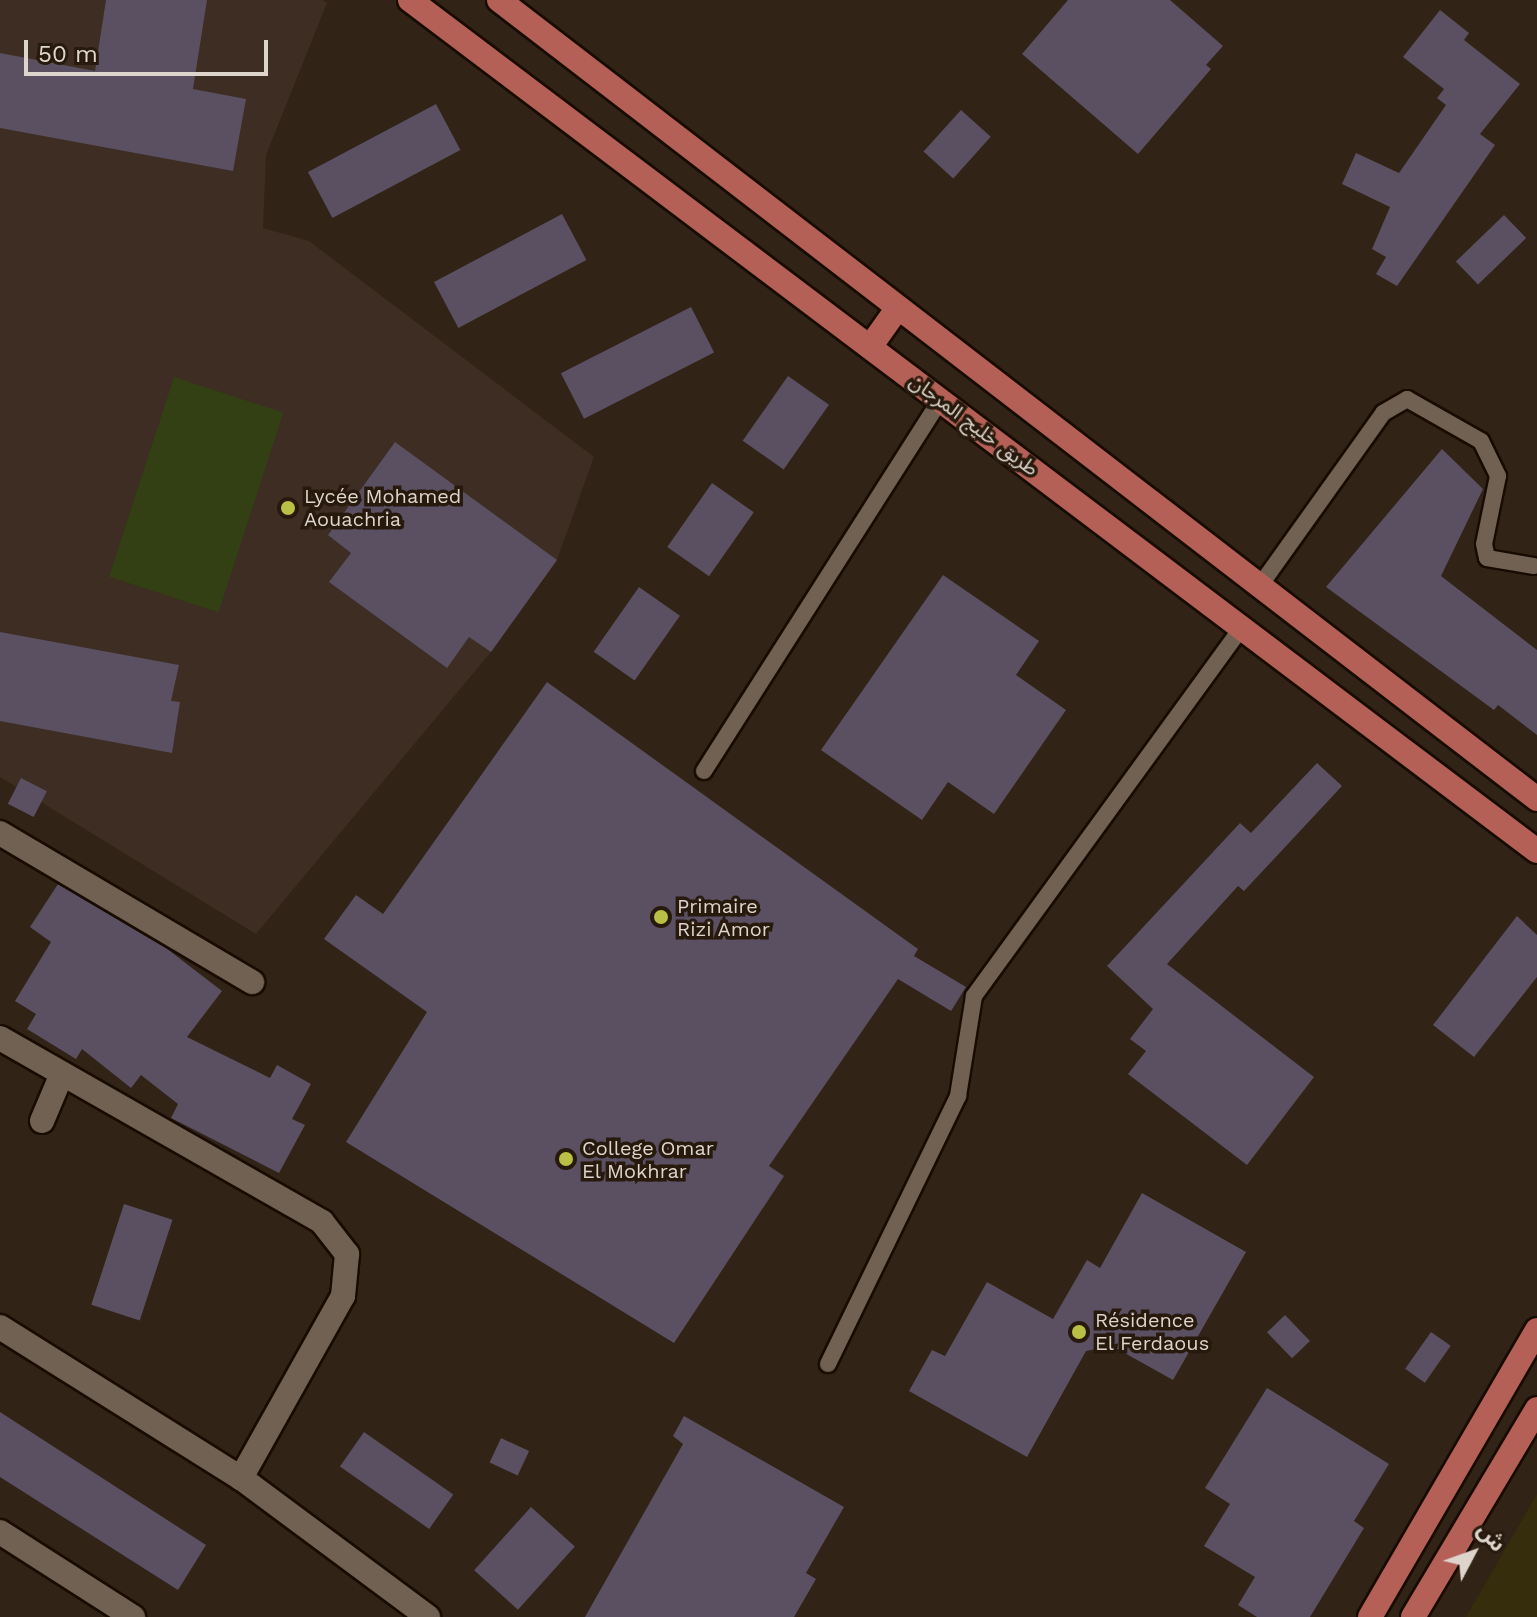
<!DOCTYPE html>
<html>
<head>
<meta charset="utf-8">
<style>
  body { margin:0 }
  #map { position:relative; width:1537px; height:1617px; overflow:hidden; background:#312316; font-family:"Work Sans","Noto Sans Arabic",sans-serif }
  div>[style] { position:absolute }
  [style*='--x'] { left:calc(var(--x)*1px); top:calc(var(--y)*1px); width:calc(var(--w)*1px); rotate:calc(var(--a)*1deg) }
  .education>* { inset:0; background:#3d2d22 }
  .green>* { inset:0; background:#324013; transform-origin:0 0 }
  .sand>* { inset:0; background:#362d0d }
  .building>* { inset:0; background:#5a5062; transform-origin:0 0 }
  .roads { filter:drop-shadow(2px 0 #180c02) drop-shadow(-2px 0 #180c02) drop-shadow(0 2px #180c02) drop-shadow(0 -2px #180c02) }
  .service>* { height:16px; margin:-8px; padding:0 8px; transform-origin:8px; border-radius:8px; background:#716152 }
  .minor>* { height:24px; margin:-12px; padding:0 12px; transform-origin:12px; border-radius:12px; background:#716152 }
  .tertiary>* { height:24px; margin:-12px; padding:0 12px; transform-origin:12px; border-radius:12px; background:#716152 }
  .primary>* { height:24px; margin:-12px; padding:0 12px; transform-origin:12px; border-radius:12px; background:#b56057 }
  .dots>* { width:22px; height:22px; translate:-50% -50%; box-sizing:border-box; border:4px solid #271a0d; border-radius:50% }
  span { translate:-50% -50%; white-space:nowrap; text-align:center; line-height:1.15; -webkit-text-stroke:7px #271a0d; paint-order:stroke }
  .street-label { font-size:20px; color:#ddd4cc }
  .poi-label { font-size:20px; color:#ddd4cc }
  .left { translate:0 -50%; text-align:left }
  .north { position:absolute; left:1433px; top:1513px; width:80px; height:80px; -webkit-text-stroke:6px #271a0d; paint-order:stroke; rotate:49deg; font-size:22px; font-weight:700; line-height:32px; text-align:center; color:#ddd4cc }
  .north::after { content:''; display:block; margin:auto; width:28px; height:36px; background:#ddd4cc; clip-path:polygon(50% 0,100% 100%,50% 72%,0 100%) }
  .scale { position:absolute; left:24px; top:40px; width:244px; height:36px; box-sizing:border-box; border:4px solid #ddd4cc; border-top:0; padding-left:10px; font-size:24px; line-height:28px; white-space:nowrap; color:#ddd4cc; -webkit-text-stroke:6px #271a0d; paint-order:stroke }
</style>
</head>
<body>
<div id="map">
  <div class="education">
    <i style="clip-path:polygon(0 0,323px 0,327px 3px,266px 155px,263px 228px,309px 241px,594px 457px,557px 560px,491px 652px,256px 934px,0 777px)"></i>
  </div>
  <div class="green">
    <i style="left:174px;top:377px;width:115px;height:210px;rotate:18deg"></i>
  </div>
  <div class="sand">
    <i style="clip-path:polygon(1537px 1494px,1537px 1617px,1466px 1617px)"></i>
  </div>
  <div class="building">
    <i style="clip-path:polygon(106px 0,207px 0,193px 89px,246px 99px,233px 171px,0 128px,0 53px,95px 71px)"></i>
    <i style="clip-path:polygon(1068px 0,1170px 0,1223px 46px,1206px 65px,1211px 69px,1138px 154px,1022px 54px)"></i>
    <i style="clip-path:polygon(1440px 10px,1469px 33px,1464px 40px,1520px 84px,1480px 134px,1495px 145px,1397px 286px,1376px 274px,1386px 257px,1372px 249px,1390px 207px,1342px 184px,1356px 153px,1399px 173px,1446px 105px,1437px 98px,1444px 89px,1403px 57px)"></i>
    <i style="left:436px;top:104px;width:52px;height:145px;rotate:62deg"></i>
    <i style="left:961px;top:110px;width:40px;height:56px;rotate:42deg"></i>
    <i style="left:562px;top:214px;width:52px;height:145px;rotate:62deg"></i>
    <i style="left:1504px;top:215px;width:32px;height:67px;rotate:46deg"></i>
    <i style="left:691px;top:307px;width:51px;height:146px;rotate:63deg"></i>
    <i style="left:788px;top:376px;width:50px;height:79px;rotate:35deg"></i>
    <i style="clip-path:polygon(395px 442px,557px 560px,491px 652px,469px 637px,447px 668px,329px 582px,351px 553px,328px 535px)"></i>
    <i style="clip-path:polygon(1442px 449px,1483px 489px,1441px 576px,1537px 650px,1537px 735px,1498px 705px,1494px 710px,1326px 587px)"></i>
    <i style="left:712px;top:483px;width:51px;height:78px;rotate:35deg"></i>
    <i style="clip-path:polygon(943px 575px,1039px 641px,1016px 675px,1066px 710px,994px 814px,948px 782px,922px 820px,821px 750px)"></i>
    <i style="left:639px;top:587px;width:50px;height:79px;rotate:35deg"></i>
    <i style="clip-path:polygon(0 632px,179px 665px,171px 701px,180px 702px,172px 753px,0 721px)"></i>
    <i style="clip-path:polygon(547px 682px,918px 949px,914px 956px,966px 987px,951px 1011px,898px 979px,769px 1166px,784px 1176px,674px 1343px,346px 1142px,427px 1012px,324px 939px,356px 895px,383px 914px)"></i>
    <i style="clip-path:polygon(1317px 763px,1342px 786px,1244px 891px,1238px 886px,1167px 964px,1314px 1077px,1247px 1165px,1128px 1074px,1146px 1051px,1130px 1039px,1153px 1009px,1107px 966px,1240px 823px,1251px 833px)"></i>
    <i style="left:21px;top:778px;width:29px;height:29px;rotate:27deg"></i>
    <i style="clip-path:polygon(58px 884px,166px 948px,222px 991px,187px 1037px,270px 1078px,277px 1065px,311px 1084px,292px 1119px,305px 1125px,279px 1173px,171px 1118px,178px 1104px,141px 1075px,131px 1088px,82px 1049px,76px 1059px,27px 1029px,36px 1014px,15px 1001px,51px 942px,30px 927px)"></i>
    <i style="clip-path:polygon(1517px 916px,1537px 935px,1537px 977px,1474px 1057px,1433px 1025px)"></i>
    <i style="clip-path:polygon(1142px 1193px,1246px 1252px,1173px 1380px,1112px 1346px,1086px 1351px,1027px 1457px,909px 1391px,932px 1350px,945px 1356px,987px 1282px,1053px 1319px,1087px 1260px,1100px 1268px)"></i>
    <i style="left:124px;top:1204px;width:51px;height:106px;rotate:18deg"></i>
    <i style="left:1285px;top:1315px;width:36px;height:25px;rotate:46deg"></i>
    <i style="left:1431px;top:1332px;width:24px;height:45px;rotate:35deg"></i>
    <i style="clip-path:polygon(1267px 1388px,1389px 1464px,1354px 1521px,1364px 1528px,1310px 1617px,1257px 1617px,1238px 1605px,1255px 1577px,1204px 1546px,1230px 1504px,1205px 1488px)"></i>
    <i style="clip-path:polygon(0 1412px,206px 1545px,178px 1590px,0 1477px)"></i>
    <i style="clip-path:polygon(684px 1416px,844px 1507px,806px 1573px,816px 1579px,794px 1617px,585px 1617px,683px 1444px,673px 1436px)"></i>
    <i style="left:364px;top:1432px;width:109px;height:42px;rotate:35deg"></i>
    <i style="left:501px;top:1438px;width:31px;height:27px;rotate:25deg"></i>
    <i style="left:531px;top:1507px;width:59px;height:85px;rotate:42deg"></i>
  </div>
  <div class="roads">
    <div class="service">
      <i style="--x:1259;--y:587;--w:214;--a:-54.5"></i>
      <i style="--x:1383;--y:413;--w:28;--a:-30"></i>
      <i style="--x:1407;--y:399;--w:85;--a:29.6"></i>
      <i style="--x:1481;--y:441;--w:39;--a:64"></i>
      <i style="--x:1498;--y:476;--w:69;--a:101.6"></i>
      <i style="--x:1484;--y:544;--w:14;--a:78"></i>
      <i style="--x:1487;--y:558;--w:48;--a:9.7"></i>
      <i style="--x:704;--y:771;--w:440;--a:-57.5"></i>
      <i style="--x:828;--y:1364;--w:298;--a:-64.1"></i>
      <i style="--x:958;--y:1096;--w:101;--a:-80.9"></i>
      <i style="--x:974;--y:996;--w:456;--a:-54"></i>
    </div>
    <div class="minor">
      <i style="--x:0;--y:833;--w:293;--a:30.6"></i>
      <i style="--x:0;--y:1038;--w:371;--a:29.7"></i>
      <i style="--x:322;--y:1222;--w:41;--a:52"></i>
      <i style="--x:347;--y:1254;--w:42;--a:95.4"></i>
      <i style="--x:343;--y:1296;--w:209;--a:119.3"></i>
      <i style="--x:42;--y:1121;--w:49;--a:-67.1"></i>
      <i style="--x:0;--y:1532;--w:158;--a:32.6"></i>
    </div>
    <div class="tertiary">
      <i style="--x:0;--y:1327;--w:284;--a:32.1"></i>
      <i style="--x:241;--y:1478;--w:233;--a:36.6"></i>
    </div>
    <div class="primary">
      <i style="--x:410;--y:0;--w:1412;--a:37.06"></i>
      <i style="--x:499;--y:0;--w:1310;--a:37.59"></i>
      <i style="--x:870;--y:347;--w:47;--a:-54.6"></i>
      <i style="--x:1370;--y:1617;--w:332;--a:-59.8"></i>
      <i style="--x:1413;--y:1617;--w:242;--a:-59.2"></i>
    </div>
  </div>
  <div class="dots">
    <i style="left:288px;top:508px;background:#bac045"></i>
    <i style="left:661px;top:917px;background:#bac045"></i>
    <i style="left:566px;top:1159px;background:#bac045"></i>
    <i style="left:1079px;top:1332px;background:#bac045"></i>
  </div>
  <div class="street-label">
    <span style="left:974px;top:425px;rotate:37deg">طريق خليج المرجان</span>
  </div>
  <div class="poi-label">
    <span class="left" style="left:304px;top:508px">Lycée Mohamed<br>Aouachria</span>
    <span class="left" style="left:677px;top:918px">Primaire<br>Rizi Amor</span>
    <span class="left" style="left:582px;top:1160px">College Omar<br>El Mokhrar</span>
    <span class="left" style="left:1095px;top:1332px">Résidence<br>El Ferdaous</span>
  </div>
  <div class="north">ش</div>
  <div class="scale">50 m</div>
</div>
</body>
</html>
